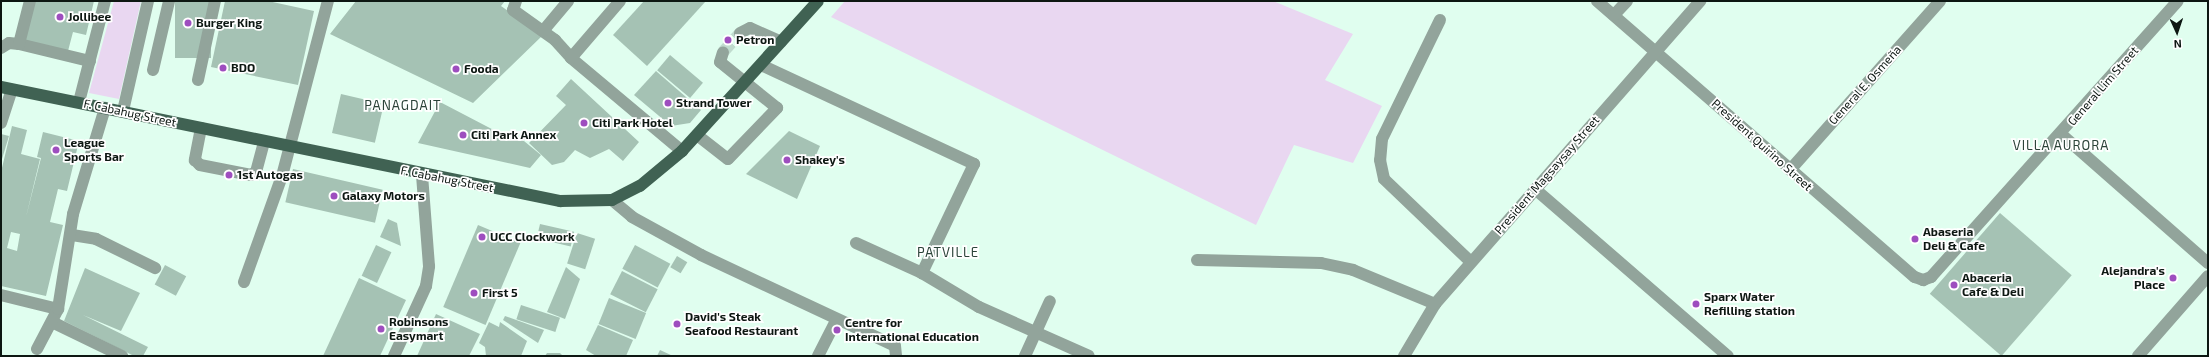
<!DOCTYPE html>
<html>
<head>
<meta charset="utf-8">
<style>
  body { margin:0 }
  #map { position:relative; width:2209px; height:357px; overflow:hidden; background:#e0feef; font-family:"Exo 2",sans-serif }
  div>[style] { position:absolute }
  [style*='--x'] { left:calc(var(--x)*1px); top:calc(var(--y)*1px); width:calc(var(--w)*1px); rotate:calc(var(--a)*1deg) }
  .green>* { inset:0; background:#e9d7f1 }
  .building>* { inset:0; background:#a5c2b4; transform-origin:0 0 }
  .minor-tunnel>* { height:12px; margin-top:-6px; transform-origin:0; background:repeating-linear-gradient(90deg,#c0dbce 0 12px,transparent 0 18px) }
  .minor>* { height:12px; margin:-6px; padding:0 6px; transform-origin:6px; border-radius:6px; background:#92a49b }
  .major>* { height:12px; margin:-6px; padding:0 6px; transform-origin:6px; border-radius:6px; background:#406253 }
  .dots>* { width:11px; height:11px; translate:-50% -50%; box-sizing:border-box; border:2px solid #fff; border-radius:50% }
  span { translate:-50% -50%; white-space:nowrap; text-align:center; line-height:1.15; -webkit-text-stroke:3.5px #fff; paint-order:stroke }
  .poi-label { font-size:12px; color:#0d1712; font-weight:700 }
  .left { translate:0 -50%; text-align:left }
  .right { translate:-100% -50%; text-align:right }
  .street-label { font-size:12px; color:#0d1712 }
  .neighbourhood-label { font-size:13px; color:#2b4439; letter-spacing:1px }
  .frame { position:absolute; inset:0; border:2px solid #0d1712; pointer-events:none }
  .north { position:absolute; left:2157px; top:12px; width:40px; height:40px; -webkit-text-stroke:3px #fff; paint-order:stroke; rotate:177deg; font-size:11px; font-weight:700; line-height:16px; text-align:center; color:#0d1712 }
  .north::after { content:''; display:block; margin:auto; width:14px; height:18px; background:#0d1712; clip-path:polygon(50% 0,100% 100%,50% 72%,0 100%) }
</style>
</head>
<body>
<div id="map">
  <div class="green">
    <i style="clip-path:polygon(114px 1px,141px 1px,119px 99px,89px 93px)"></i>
    <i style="clip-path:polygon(845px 1px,1273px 1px,1353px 34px,1325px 80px,1382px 106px,1353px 163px,1294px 145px,1256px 225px,831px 17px)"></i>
  </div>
  <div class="building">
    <i style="clip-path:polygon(33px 1px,94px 1px,86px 35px,73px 32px,68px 51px,24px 41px)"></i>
    <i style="left:175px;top:1px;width:36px;height:57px"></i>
    <i style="clip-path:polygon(225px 1px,268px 1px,314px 11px,298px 85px,211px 67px)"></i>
    <i style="clip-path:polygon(356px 1px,505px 1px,501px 6px,543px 35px,473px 103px,330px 34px)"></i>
    <i style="clip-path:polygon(644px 1px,706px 1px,647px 66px,613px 35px)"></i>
    <i style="left:670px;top:55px;width:43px;height:20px;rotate:40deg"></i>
    <i style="clip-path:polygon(656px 71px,701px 110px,690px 123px,671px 126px,634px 95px)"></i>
    <i style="clip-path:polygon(571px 79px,639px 142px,623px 161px,609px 149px,590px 158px,575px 150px,564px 162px,552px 165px,529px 143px,566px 105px,556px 96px)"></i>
    <i style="left:341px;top:94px;width:44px;height:40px;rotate:13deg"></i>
    <i style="clip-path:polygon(440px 102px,509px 138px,513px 132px,541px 155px,530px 168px,418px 143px)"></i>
    <i style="clip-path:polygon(evenodd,12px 126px,27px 130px,21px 154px,40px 159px,26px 217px,41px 158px,37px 157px,43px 132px,79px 141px,67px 191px,58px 189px,50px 222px,63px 225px,46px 296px,1px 286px,1px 172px,12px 126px,11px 232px,20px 234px,17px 251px,7px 248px,11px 232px)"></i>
    <i style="clip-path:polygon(789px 131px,820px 146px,797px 199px,746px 174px)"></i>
    <i style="clip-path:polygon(1px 134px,9px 136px,2px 159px,1px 159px)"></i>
    <i style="left:293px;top:169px;width:92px;height:34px;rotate:13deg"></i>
    <i style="left:2000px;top:213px;width:95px;height:107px;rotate:41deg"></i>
    <i style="clip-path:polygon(388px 219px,397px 223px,401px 246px,380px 237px)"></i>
    <i style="left:540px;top:224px;width:35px;height:15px;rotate:13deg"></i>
    <i style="left:478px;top:225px;width:46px;height:89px;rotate:23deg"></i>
    <i style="left:577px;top:233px;width:19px;height:32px;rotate:18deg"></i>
    <i style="left:376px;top:245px;width:17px;height:34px;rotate:25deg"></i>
    <i style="left:635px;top:245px;width:40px;height:27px;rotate:28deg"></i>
    <i style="left:677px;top:256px;width:12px;height:13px;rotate:31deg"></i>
    <i style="left:165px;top:265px;width:24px;height:22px;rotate:28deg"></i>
    <i style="clip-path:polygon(566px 267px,580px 279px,565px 319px,547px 312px)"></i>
    <i style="clip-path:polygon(85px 268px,140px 293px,121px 331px,83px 315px,148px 347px,143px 356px,134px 356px,64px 321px)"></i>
    <i style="left:622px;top:271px;width:40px;height:26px;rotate:27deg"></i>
    <i style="clip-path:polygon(359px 278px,406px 300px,380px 356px,323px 356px)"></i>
    <i style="left:609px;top:298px;width:40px;height:28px;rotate:22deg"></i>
    <i style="left:521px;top:305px;width:41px;height:15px;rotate:18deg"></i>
    <i style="clip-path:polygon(436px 314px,480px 334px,469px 356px,417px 356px)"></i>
    <i style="clip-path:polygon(505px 316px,544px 330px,538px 343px,503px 320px)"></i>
    <i style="clip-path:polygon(489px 322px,499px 327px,500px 322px,527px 341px,521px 356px,486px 356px,485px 347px,479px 343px)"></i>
    <i style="clip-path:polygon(598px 325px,633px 340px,626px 356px,596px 356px,586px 350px)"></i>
    <i style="clip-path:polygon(660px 350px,673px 356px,657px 356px)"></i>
    <i style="clip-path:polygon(547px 353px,560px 353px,563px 356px,545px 356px)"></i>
  </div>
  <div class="minor-tunnel">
    <i style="--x:723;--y:52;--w:25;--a:-48"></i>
  </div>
  <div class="minor">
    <i style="--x:516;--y:1;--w:9;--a:108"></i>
    <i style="--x:513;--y:10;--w:52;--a:35.5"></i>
    <i style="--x:555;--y:40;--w:24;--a:48"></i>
    <i style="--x:571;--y:58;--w:145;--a:40"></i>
    <i style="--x:1597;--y:1;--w:421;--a:41"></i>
    <i style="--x:1915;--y:277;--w:9;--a:21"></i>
    <i style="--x:1923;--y:280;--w:9;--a:-21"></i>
    <i style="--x:1931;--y:277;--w:370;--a:-48.2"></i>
    <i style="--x:1614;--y:15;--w:19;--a:-47"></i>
    <i style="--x:1440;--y:20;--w:132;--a:116"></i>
    <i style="--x:1382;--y:139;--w:21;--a:95"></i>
    <i style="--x:1380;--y:160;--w:19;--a:78"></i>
    <i style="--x:1384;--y:179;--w:120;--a:43.7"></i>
    <i style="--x:543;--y:31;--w:39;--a:-50"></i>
    <i style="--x:740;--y:33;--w:11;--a:-27"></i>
    <i style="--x:750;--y:28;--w:34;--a:24"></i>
    <i style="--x:19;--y:44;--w:73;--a:13.5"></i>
    <i style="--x:1;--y:48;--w:9;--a:-32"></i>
    <i style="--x:9;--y:43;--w:10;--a:6"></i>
    <i style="--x:19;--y:44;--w:44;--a:-75.7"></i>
    <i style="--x:571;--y:58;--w:75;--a:-49.3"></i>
    <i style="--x:761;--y:65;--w:235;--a:24.9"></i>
    <i style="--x:974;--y:164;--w:121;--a:115.5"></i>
    <i style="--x:153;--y:70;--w:71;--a:-76.9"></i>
    <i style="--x:198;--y:80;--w:81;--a:-77.9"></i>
    <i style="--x:79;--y:102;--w:104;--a:-75.6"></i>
    <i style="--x:123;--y:111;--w:113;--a:-77.2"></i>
    <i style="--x:1;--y:123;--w:35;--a:-72"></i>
    <i style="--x:201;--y:128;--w:33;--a:101"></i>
    <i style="--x:195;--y:160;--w:7;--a:45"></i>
    <i style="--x:200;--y:165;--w:52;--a:11.1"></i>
    <i style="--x:251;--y:175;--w:6;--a:-31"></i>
    <i style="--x:256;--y:172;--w:31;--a:-75"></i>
    <i style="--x:2061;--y:134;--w:196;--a:41.3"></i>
    <i style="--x:697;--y:135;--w:39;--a:38"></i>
    <i style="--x:728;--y:159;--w:71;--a:-46.1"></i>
    <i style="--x:777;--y:108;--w:73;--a:-141.1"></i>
    <i style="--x:720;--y:62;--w:10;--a:-73"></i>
    <i style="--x:1790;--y:170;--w:226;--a:-48.4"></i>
    <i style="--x:1535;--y:189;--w:255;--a:40.9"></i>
    <i style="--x:612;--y:200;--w:26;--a:40"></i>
    <i style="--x:632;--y:217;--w:79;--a:28.8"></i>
    <i style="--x:701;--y:255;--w:214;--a:25.1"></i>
    <i style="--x:895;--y:346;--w:10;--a:84"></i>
    <i style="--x:72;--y:235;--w:24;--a:9"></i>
    <i style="--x:96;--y:239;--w:66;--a:26.2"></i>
    <i style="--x:856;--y:243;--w:72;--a:24.4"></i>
    <i style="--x:922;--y:273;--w:66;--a:30.8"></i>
    <i style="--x:979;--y:307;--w:120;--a:24"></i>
    <i style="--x:1197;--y:260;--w:124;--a:1.4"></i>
    <i style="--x:1321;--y:263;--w:33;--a:12"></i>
    <i style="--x:1353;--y:270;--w:89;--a:22.5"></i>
    <i style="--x:244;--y:282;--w:113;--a:-70.3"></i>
    <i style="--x:282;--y:176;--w:181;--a:-75.3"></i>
    <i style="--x:1;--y:295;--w:59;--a:13.8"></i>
    <i style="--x:52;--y:322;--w:78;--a:25.9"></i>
    <i style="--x:37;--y:349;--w:45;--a:-62.3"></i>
    <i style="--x:58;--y:309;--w:96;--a:-81"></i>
    <i style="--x:73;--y:214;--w:111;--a:-73.2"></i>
    <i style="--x:394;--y:356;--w:77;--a:-65.4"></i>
    <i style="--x:426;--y:286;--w:20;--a:-81"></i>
    <i style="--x:429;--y:266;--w:92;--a:-94.4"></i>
    <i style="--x:818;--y:356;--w:39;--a:-63"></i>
    <i style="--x:1025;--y:356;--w:60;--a:-65.6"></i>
    <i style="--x:1404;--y:356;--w:61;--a:-59.2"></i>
    <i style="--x:1435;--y:304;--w:403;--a:-48.8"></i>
    <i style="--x:2138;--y:356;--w:106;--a:-48.8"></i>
  </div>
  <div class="major">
    <i style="--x:1;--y:87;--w:571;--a:11.53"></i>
    <i style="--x:560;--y:201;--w:52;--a:-1.1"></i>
    <i style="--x:612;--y:200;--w:31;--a:-27"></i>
    <i style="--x:640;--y:186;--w:55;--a:-39.8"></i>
    <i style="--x:682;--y:151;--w:202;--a:-47.8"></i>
  </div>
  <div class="dots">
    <i style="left:60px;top:17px;background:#9e4ebf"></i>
    <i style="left:188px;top:23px;background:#9e4ebf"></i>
    <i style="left:728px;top:40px;background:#9e4ebf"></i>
    <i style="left:223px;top:68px;background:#9e4ebf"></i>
    <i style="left:456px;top:69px;background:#9e4ebf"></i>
    <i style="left:668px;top:103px;background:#9e4ebf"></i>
    <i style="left:584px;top:123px;background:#9e4ebf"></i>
    <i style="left:463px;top:135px;background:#9e4ebf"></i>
    <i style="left:56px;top:150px;background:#9e4ebf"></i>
    <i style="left:787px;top:160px;background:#9e4ebf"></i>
    <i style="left:229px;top:175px;background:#9e4ebf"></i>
    <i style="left:334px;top:196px;background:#9e4ebf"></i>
    <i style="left:482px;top:237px;background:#9e4ebf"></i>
    <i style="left:1915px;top:239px;background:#9e4ebf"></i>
    <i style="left:2173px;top:278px;background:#9e4ebf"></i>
    <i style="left:1954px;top:285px;background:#9e4ebf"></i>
    <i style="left:474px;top:293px;background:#9e4ebf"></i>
    <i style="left:1696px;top:304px;background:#9e4ebf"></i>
    <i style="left:677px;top:324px;background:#9e4ebf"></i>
    <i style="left:381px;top:329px;background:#9e4ebf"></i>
    <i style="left:837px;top:330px;background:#9e4ebf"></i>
  </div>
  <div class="poi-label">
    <span class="left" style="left:68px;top:17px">Jollibee</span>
    <span class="left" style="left:196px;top:23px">Burger King</span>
    <span class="left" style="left:736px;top:40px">Petron</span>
    <span class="left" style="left:231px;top:68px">BDO</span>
    <span class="left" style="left:464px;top:69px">Fooda</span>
    <span class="left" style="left:676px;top:103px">Strand Tower</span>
    <span class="left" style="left:592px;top:123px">Citi Park Hotel</span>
    <span class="left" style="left:471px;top:135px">Citi Park Annex</span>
    <span class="left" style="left:64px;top:150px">League<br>Sports Bar</span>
    <span class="left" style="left:795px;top:160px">Shakey's</span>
    <span class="left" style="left:237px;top:175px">1st Autogas</span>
    <span class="left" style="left:342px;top:196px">Galaxy Motors</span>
    <span class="left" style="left:1923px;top:239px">Abaseria<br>Deli &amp; Cafe</span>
    <span class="left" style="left:490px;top:237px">UCC Clockwork</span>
    <span class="right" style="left:2165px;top:278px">Alejandra's<br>Place</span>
    <span class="left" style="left:1962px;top:285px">Abaceria<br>Cafe &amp; Deli</span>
    <span class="left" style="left:482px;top:293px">First 5</span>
    <span class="left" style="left:1704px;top:304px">Sparx Water<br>Refilling station</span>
    <span class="left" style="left:685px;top:324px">David's Steak<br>Seafood Restaurant</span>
    <span class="left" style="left:389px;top:329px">Robinsons<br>Easymart</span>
    <span class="left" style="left:845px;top:330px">Centre for<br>International Education</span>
  </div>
  <div class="street-label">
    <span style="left:1865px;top:85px;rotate:-48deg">General E. Osmeña</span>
    <span style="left:2103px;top:86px;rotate:-49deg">General Lim Street</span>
    <span style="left:130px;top:113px;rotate:12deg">F. Cabahug Street</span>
    <span style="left:1762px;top:145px;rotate:42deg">President Quirino Street</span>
    <span style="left:1547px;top:175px;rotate:-49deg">President Magsaysay Street</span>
    <span style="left:447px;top:179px;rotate:11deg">F. Cabahug Street</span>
  </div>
  <div class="neighbourhood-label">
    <span style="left:403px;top:105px">PANAGDAIT</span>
    <span style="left:2061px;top:145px">VILLA AURORA</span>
    <span style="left:948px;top:252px">PATVILLE</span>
  </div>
  <div class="frame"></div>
  <div class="north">N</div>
</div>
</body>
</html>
